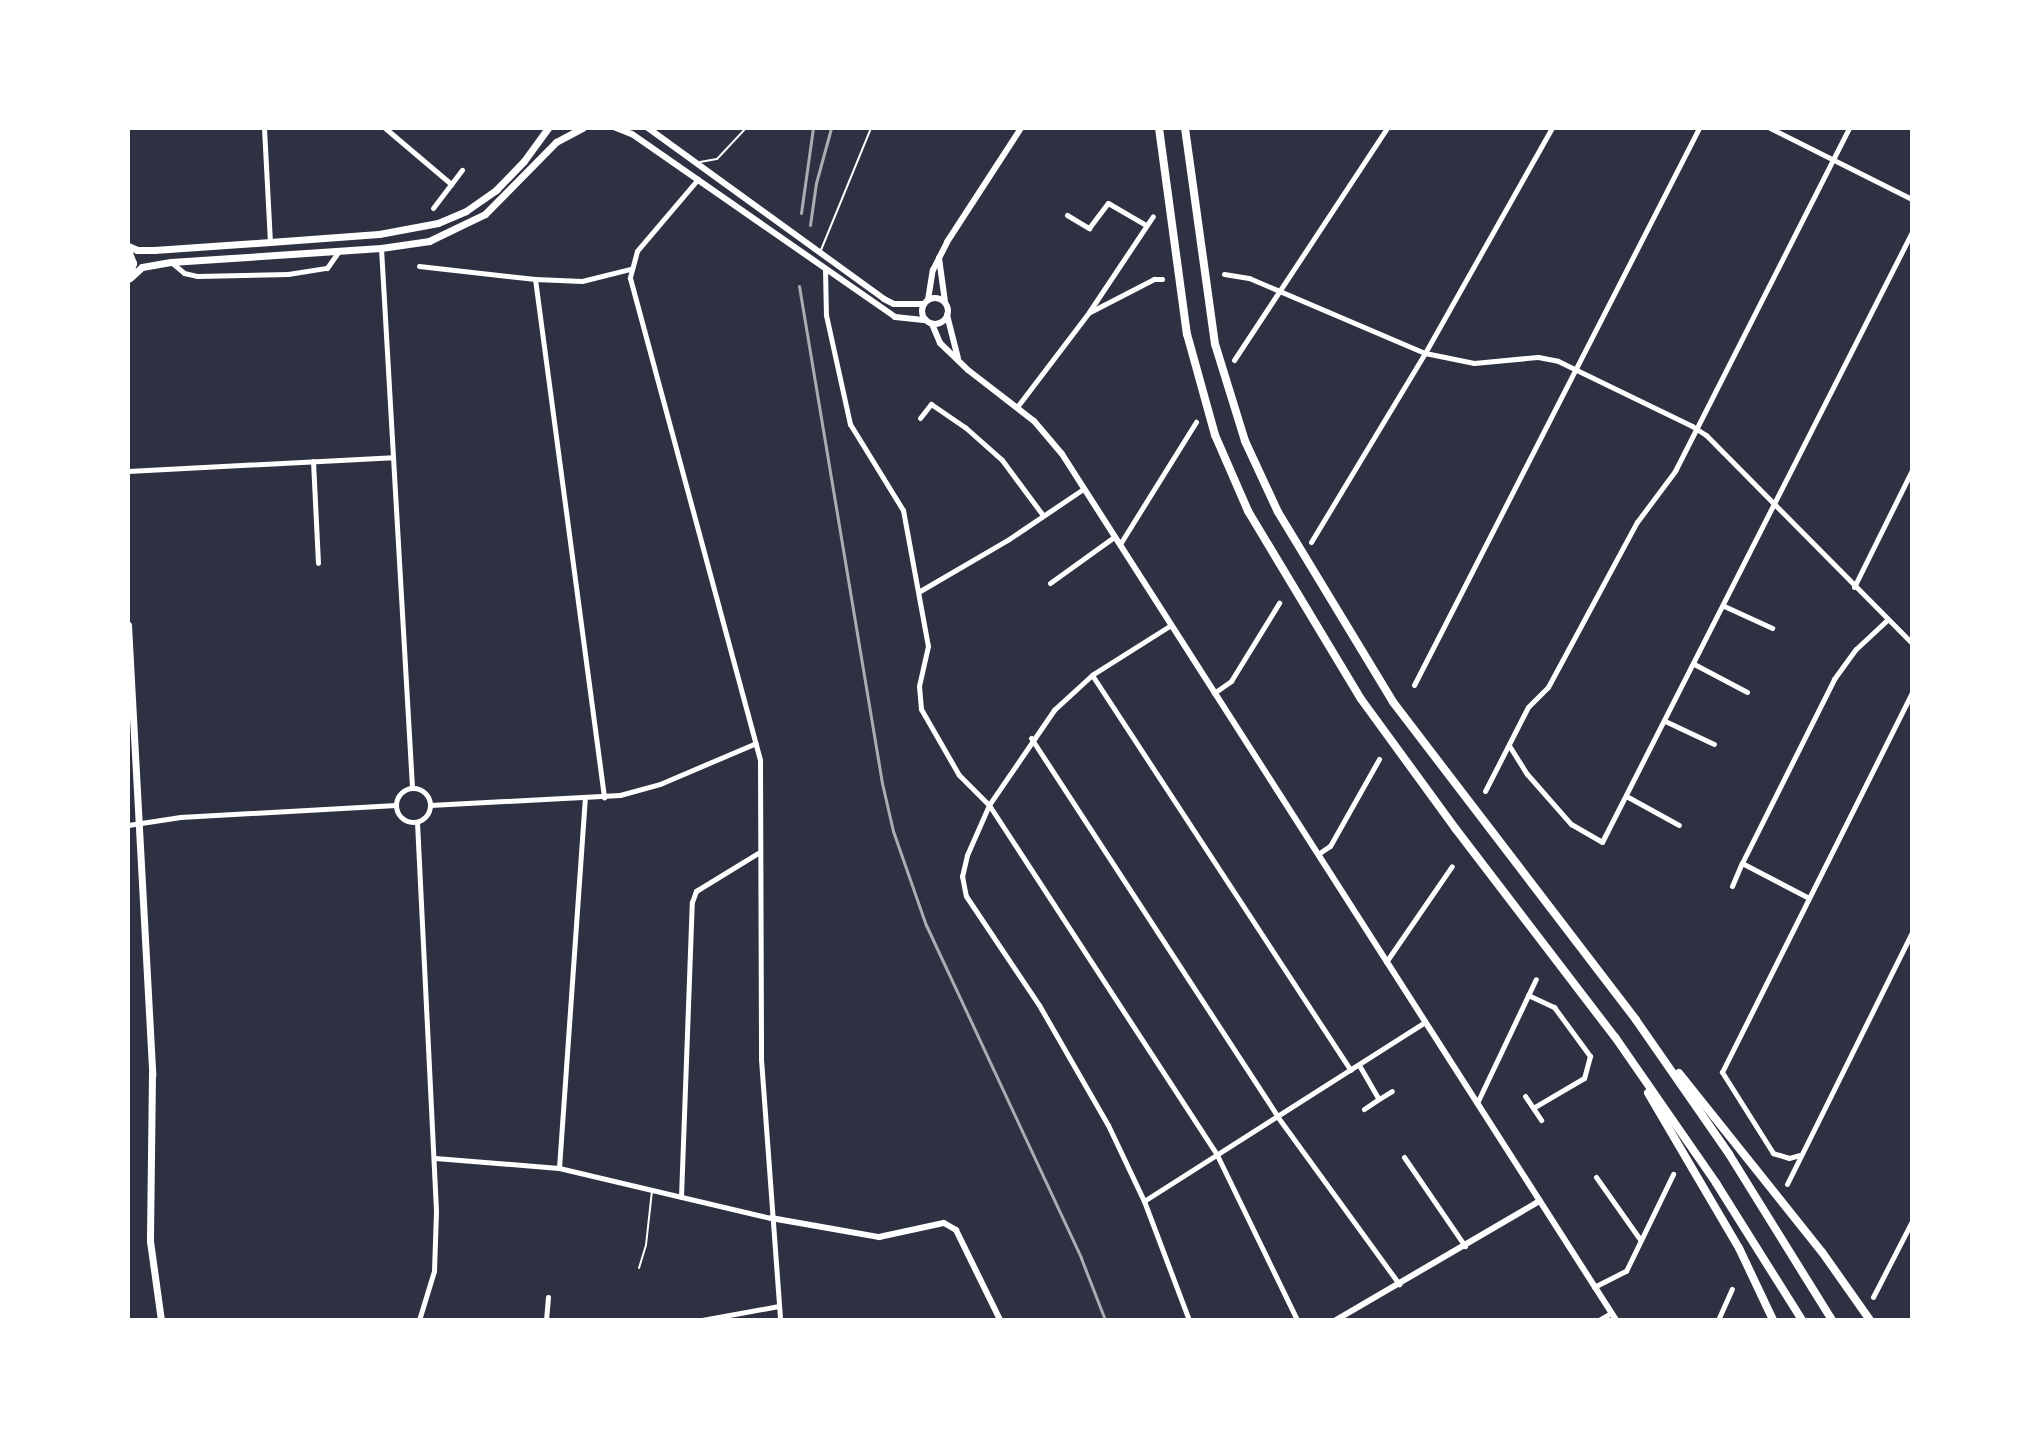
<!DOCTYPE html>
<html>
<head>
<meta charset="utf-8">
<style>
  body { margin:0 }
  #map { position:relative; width:2040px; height:1448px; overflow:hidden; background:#2d3142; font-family:"Asap Condensed",sans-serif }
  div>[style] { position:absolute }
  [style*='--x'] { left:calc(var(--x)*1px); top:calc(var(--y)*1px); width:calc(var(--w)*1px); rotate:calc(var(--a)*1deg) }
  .service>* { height:2px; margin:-1px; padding:0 1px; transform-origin:1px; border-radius:1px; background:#fff }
  .minor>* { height:5px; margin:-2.5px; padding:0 2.5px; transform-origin:2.5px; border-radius:2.5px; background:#fff }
  .minor>.ring { margin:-2.5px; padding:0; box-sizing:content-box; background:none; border:5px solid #fff; border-radius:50% }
  .tertiary>* { height:6px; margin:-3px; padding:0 3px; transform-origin:3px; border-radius:3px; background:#fff }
  .tertiary>.ring { margin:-3px; padding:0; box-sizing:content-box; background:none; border:6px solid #fff; border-radius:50% }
  .primary>* { height:7px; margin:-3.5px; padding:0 3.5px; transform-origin:3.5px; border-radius:3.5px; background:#fff }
  .trunk>* { height:8px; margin:-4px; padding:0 4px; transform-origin:4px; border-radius:4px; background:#fff }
  .rail>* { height:3px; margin:-1.5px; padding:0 1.5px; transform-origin:1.5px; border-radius:1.5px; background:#abadb3 }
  span { translate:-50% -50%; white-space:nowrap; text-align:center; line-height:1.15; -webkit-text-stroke:8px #fff; paint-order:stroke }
  .frame { position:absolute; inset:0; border:130px solid #fff; pointer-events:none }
</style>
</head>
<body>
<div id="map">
  <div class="service">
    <i style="--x:700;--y:162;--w:17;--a:-10"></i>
    <i style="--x:717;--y:159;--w:42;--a:-46.9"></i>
    <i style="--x:821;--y:250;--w:132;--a:-67.7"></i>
    <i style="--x:639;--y:1268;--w:24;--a:-73"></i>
    <i style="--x:646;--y:1245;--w:54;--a:-83.7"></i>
  </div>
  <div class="minor">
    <i style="--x:264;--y:128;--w:114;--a:87"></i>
    <i style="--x:385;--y:128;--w:87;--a:40.3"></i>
    <i style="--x:1770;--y:128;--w:159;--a:26.6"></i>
    <i style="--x:698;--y:179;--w:94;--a:130.3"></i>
    <i style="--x:637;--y:251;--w:28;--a:105"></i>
    <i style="--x:630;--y:278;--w:499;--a:74.9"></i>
    <i style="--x:760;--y:760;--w:299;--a:89.8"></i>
    <i style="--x:761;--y:1059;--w:262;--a:85.8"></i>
    <i style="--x:433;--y:208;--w:48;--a:-52.7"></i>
    <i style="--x:1067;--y:215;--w:26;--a:31"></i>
    <i style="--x:1089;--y:228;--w:31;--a:-53"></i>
    <i style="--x:1108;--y:203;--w:44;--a:30.1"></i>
    <i style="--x:381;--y:248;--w:541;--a:86.71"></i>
    <i style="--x:171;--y:262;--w:17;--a:40"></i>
    <i style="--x:184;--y:273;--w:13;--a:13"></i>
    <i style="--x:197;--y:276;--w:91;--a:-1.3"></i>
    <i style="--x:288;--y:274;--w:39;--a:-9"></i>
    <i style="--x:327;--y:268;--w:21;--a:-55"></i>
    <i style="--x:419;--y:266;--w:117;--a:6.4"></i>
    <i style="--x:535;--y:279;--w:47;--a:2.4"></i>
    <i style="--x:582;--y:281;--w:49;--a:-14"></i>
    <i style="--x:825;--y:269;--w:46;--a:88.8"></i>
    <i style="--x:826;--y:315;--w:112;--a:77.6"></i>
    <i style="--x:850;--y:424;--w:101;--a:58.4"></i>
    <i style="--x:903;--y:510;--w:138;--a:79.6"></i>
    <i style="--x:928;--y:646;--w:41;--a:102.7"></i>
    <i style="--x:919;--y:686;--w:23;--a:85"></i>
    <i style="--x:921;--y:709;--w:76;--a:60.1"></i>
    <i style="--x:959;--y:775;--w:42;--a:45"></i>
    <i style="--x:989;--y:805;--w:418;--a:56.9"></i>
    <i style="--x:1217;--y:1155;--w:183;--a:64.1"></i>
    <i style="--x:1224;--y:274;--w:25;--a:9"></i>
    <i style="--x:1249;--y:278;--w:191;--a:23.1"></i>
    <i style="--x:1425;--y:353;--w:50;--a:11.5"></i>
    <i style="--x:1474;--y:363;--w:64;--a:-5.4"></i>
    <i style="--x:1538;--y:357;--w:20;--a:11"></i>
    <i style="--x:1558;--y:361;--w:149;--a:25.9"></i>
    <i style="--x:1692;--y:426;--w:17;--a:33"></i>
    <i style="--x:1706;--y:435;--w:293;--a:45.3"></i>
    <i style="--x:535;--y:279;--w:523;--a:82.41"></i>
    <i style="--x:1090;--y:312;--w:72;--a:-27.3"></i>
    <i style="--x:1154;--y:279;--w:8;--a:0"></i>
    <i style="--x:1234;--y:360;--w:278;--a:-56.6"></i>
    <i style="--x:1017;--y:407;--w:119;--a:-52.8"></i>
    <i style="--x:1089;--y:312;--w:115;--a:-56.3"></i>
    <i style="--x:920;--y:418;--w:18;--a:-52"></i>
    <i style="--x:931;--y:404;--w:42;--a:34.4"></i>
    <i style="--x:966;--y:428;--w:48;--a:41.6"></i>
    <i style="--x:1002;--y:460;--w:67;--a:53.5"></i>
    <i style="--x:313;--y:461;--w:102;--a:87.2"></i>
    <i style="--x:128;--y:471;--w:265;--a:-3"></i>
    <i style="--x:1311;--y:542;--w:221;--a:-58.9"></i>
    <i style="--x:1425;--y:353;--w:258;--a:-60.6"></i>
    <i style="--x:1120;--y:544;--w:144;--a:-58.1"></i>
    <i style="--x:1050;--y:583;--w:79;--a:-35.7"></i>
    <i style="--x:1854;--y:587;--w:131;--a:-63.6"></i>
    <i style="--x:920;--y:591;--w:103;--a:-30.3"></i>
    <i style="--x:1009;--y:539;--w:89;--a:-34"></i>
    <i style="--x:1724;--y:606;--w:53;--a:24.6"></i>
    <i style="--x:1171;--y:625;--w:93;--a:147.7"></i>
    <i style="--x:1092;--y:675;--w:52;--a:137.4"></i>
    <i style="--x:1054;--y:710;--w:115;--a:124.4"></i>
    <i style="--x:989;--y:805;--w:55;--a:113.7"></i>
    <i style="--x:967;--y:855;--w:22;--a:103"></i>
    <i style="--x:962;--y:876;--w:20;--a:79"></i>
    <i style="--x:966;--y:896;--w:131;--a:56.2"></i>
    <i style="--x:1039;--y:1005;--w:138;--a:60.1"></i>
    <i style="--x:1108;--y:1125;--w:84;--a:64.7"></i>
    <i style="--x:1144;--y:1201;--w:127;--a:69.3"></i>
    <i style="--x:1694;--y:664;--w:60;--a:27.8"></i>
    <i style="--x:1092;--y:675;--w:472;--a:56.8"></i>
    <i style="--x:1414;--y:685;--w:626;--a:-62.9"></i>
    <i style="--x:1214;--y:693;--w:21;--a:-35"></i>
    <i style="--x:1231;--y:681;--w:92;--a:-58.4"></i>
    <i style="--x:1665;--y:721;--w:54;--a:25.1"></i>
    <i style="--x:1031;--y:738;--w:451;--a:56.9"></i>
    <i style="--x:1277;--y:1116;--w:208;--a:54"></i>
    <i style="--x:1510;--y:747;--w:32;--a:58"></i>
    <i style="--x:1527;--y:774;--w:67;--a:48.7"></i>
    <i style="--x:1571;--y:824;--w:36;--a:30"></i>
    <i style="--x:1602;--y:842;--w:684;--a:-63.06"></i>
    <i class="ring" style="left:396px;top:788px;width:29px;height:29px"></i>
    <i style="--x:1485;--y:791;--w:94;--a:-62.9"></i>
    <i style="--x:1528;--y:707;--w:28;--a:-45"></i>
    <i style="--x:1548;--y:687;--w:187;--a:-61.7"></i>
    <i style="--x:1637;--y:522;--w:64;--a:-53.3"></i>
    <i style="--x:1675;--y:471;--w:385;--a:-63.1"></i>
    <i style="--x:1628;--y:797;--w:58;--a:28.8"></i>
    <i style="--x:430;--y:805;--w:190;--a:-3"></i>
    <i style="--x:620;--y:795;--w:41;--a:-15.4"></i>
    <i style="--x:660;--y:784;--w:104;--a:-23.1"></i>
    <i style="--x:417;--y:822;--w:389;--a:87.2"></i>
    <i style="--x:436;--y:1211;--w:60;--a:91.9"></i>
    <i style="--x:434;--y:1271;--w:51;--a:107"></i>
    <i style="--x:128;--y:825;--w:53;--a:-8.7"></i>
    <i style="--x:180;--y:817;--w:216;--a:-3.2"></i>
    <i style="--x:1318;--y:854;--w:14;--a:-34"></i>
    <i style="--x:1330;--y:846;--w:100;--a:-60.6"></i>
    <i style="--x:1732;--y:886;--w:25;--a:-67"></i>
    <i style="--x:1807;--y:897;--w:73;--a:-152.4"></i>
    <i style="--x:1742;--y:863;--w:206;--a:-63.4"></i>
    <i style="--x:1834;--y:679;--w:37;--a:-54"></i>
    <i style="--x:1856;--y:649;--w:42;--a:-43.1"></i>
    <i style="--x:1386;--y:962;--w:116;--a:-55.5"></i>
    <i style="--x:1528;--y:995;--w:29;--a:25"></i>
    <i style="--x:1554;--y:1007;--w:61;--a:53.7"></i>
    <i style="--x:1590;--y:1056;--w:23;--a:105"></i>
    <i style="--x:1584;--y:1078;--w:59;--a:149.5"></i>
    <i style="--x:1359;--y:1065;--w:39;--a:60"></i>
    <i style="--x:1379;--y:1099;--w:15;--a:-32"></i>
    <i style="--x:1525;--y:1096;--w:29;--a:56"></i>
    <i style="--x:1477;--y:1103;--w:137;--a:-64.6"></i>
    <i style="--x:1364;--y:1109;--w:18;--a:-34"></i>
    <i style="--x:1800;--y:1155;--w:11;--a:165"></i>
    <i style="--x:1789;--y:1158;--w:17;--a:-163"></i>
    <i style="--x:1773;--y:1153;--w:96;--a:-122.2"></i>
    <i style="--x:1722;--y:1072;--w:425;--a:-63.4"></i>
    <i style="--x:1404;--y:1157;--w:108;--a:55.6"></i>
    <i style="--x:435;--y:1158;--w:124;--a:4.6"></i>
    <i style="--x:559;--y:1168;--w:218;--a:13.3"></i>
    <i style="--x:559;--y:1168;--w:371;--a:-86"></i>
    <i style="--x:1596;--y:1177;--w:75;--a:54.8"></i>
    <i style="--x:1787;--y:1184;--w:281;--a:-63.6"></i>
    <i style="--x:681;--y:1197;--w:295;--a:-87.9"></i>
    <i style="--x:692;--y:902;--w:12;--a:-70"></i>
    <i style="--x:696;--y:891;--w:73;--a:-31.5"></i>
    <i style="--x:1144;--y:1201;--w:333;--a:-32.5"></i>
    <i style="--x:1594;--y:1287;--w:36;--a:-27"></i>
    <i style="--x:1626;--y:1271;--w:108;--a:-64.1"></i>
    <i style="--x:1873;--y:1297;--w:85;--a:-62.8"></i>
    <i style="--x:546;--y:1320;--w:23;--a:-85"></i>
    <i style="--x:702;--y:1320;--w:78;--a:-10.3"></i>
    <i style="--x:1599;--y:1320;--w:14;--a:-30"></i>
    <i style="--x:1718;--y:1320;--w:34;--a:-66"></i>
  </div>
  <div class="tertiary">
    <i style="--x:616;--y:128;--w:17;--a:21"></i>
    <i style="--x:632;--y:134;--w:320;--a:34.8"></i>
    <i style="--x:895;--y:317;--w:31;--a:6"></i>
    <i style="--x:648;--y:128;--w:291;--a:35.9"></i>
    <i style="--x:884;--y:299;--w:11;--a:27"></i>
    <i style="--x:894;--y:304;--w:30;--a:0"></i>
    <i style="--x:939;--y:258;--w:44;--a:82.2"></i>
    <i class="ring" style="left:922px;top:298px;width:20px;height:20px"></i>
    <i style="--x:928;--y:300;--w:30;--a:-81"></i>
    <i style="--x:933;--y:270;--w:31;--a:-63"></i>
    <i style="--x:947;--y:242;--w:136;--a:-57"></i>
    <i style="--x:947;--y:315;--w:44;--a:75.7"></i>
    <i style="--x:932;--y:324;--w:21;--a:67"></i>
    <i style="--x:940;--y:343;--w:39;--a:44"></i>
    <i style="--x:968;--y:370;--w:83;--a:37.7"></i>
    <i style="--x:1034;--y:421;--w:43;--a:49.7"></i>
    <i style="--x:1062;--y:454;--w:1028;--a:57.39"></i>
    <i style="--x:771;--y:1218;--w:110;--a:10"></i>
    <i style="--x:879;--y:1237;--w:66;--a:-12.2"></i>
    <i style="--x:944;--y:1223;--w:14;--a:30"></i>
    <i style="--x:956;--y:1230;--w:100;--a:63.9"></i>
    <i style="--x:1336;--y:1320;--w:236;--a:-30.3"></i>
  </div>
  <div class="primary">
    <i style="--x:128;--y:246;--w:10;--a:24"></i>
    <i style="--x:137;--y:250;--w:17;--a:0"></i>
    <i style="--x:154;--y:250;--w:116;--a:-3.9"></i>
    <i style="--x:270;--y:242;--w:109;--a:-4.2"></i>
    <i style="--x:379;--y:234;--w:60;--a:-10.6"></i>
    <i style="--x:438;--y:223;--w:30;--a:-23"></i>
    <i style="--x:466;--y:211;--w:37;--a:-35"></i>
    <i style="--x:496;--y:190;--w:40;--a:-46"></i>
    <i style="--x:524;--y:161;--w:41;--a:-54"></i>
    <i style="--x:128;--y:250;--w:14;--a:69"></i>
    <i style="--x:133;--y:263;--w:16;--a:105"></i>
    <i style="--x:130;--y:278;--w:16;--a:-43"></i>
    <i style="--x:142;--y:267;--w:29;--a:-10"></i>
    <i style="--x:171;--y:262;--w:210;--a:-3.8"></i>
    <i style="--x:381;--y:248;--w:49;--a:-8.3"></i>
    <i style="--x:429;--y:241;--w:62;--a:-25.7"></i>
    <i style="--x:485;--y:214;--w:101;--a:-45.4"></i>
    <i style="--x:556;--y:142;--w:30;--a:-28"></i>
    <i style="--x:128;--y:625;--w:450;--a:86.9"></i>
    <i style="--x:152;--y:1074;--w:167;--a:90.7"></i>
    <i style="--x:150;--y:1241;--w:80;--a:82.1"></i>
  </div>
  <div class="trunk">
    <i style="--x:1159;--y:128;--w:208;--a:82.3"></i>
    <i style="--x:1187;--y:334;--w:105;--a:74.5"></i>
    <i style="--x:1215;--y:435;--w:83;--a:66.5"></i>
    <i style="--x:1248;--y:511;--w:219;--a:59"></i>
    <i style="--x:1361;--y:699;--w:160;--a:53.9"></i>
    <i style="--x:1455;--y:828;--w:263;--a:52.6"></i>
    <i style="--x:1615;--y:1037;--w:178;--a:55.3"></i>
    <i style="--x:1716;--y:1183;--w:162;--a:57.9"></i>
    <i style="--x:1185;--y:128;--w:218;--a:82.1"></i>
    <i style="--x:1215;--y:344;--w:102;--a:72.8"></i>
    <i style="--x:1245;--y:441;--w:78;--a:65.1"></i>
    <i style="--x:1278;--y:512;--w:222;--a:58.8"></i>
    <i style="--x:1393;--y:702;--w:400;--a:52.6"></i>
    <i style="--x:1636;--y:1020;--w:163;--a:55.2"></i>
    <i style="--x:1729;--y:1154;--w:195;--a:58.2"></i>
    <i style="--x:1679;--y:1073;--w:229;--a:51.4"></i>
    <i style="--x:1822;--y:1252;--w:83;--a:54.8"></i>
    <i style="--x:1648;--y:1093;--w:180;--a:59.6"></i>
    <i style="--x:1739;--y:1248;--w:80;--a:64.7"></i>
  </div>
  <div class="rail">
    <i style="--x:801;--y:213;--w:86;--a:-82"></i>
    <i style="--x:810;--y:225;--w:42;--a:-81.9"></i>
    <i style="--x:816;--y:183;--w:57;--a:-74.7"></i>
    <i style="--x:799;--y:286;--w:504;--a:80.52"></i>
    <i style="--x:882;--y:783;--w:49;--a:77.1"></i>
    <i style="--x:893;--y:831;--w:100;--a:70.7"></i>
    <i style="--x:926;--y:925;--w:367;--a:65"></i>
    <i style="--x:1081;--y:1258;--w:66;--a:68.8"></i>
  </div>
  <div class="frame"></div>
</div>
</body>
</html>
